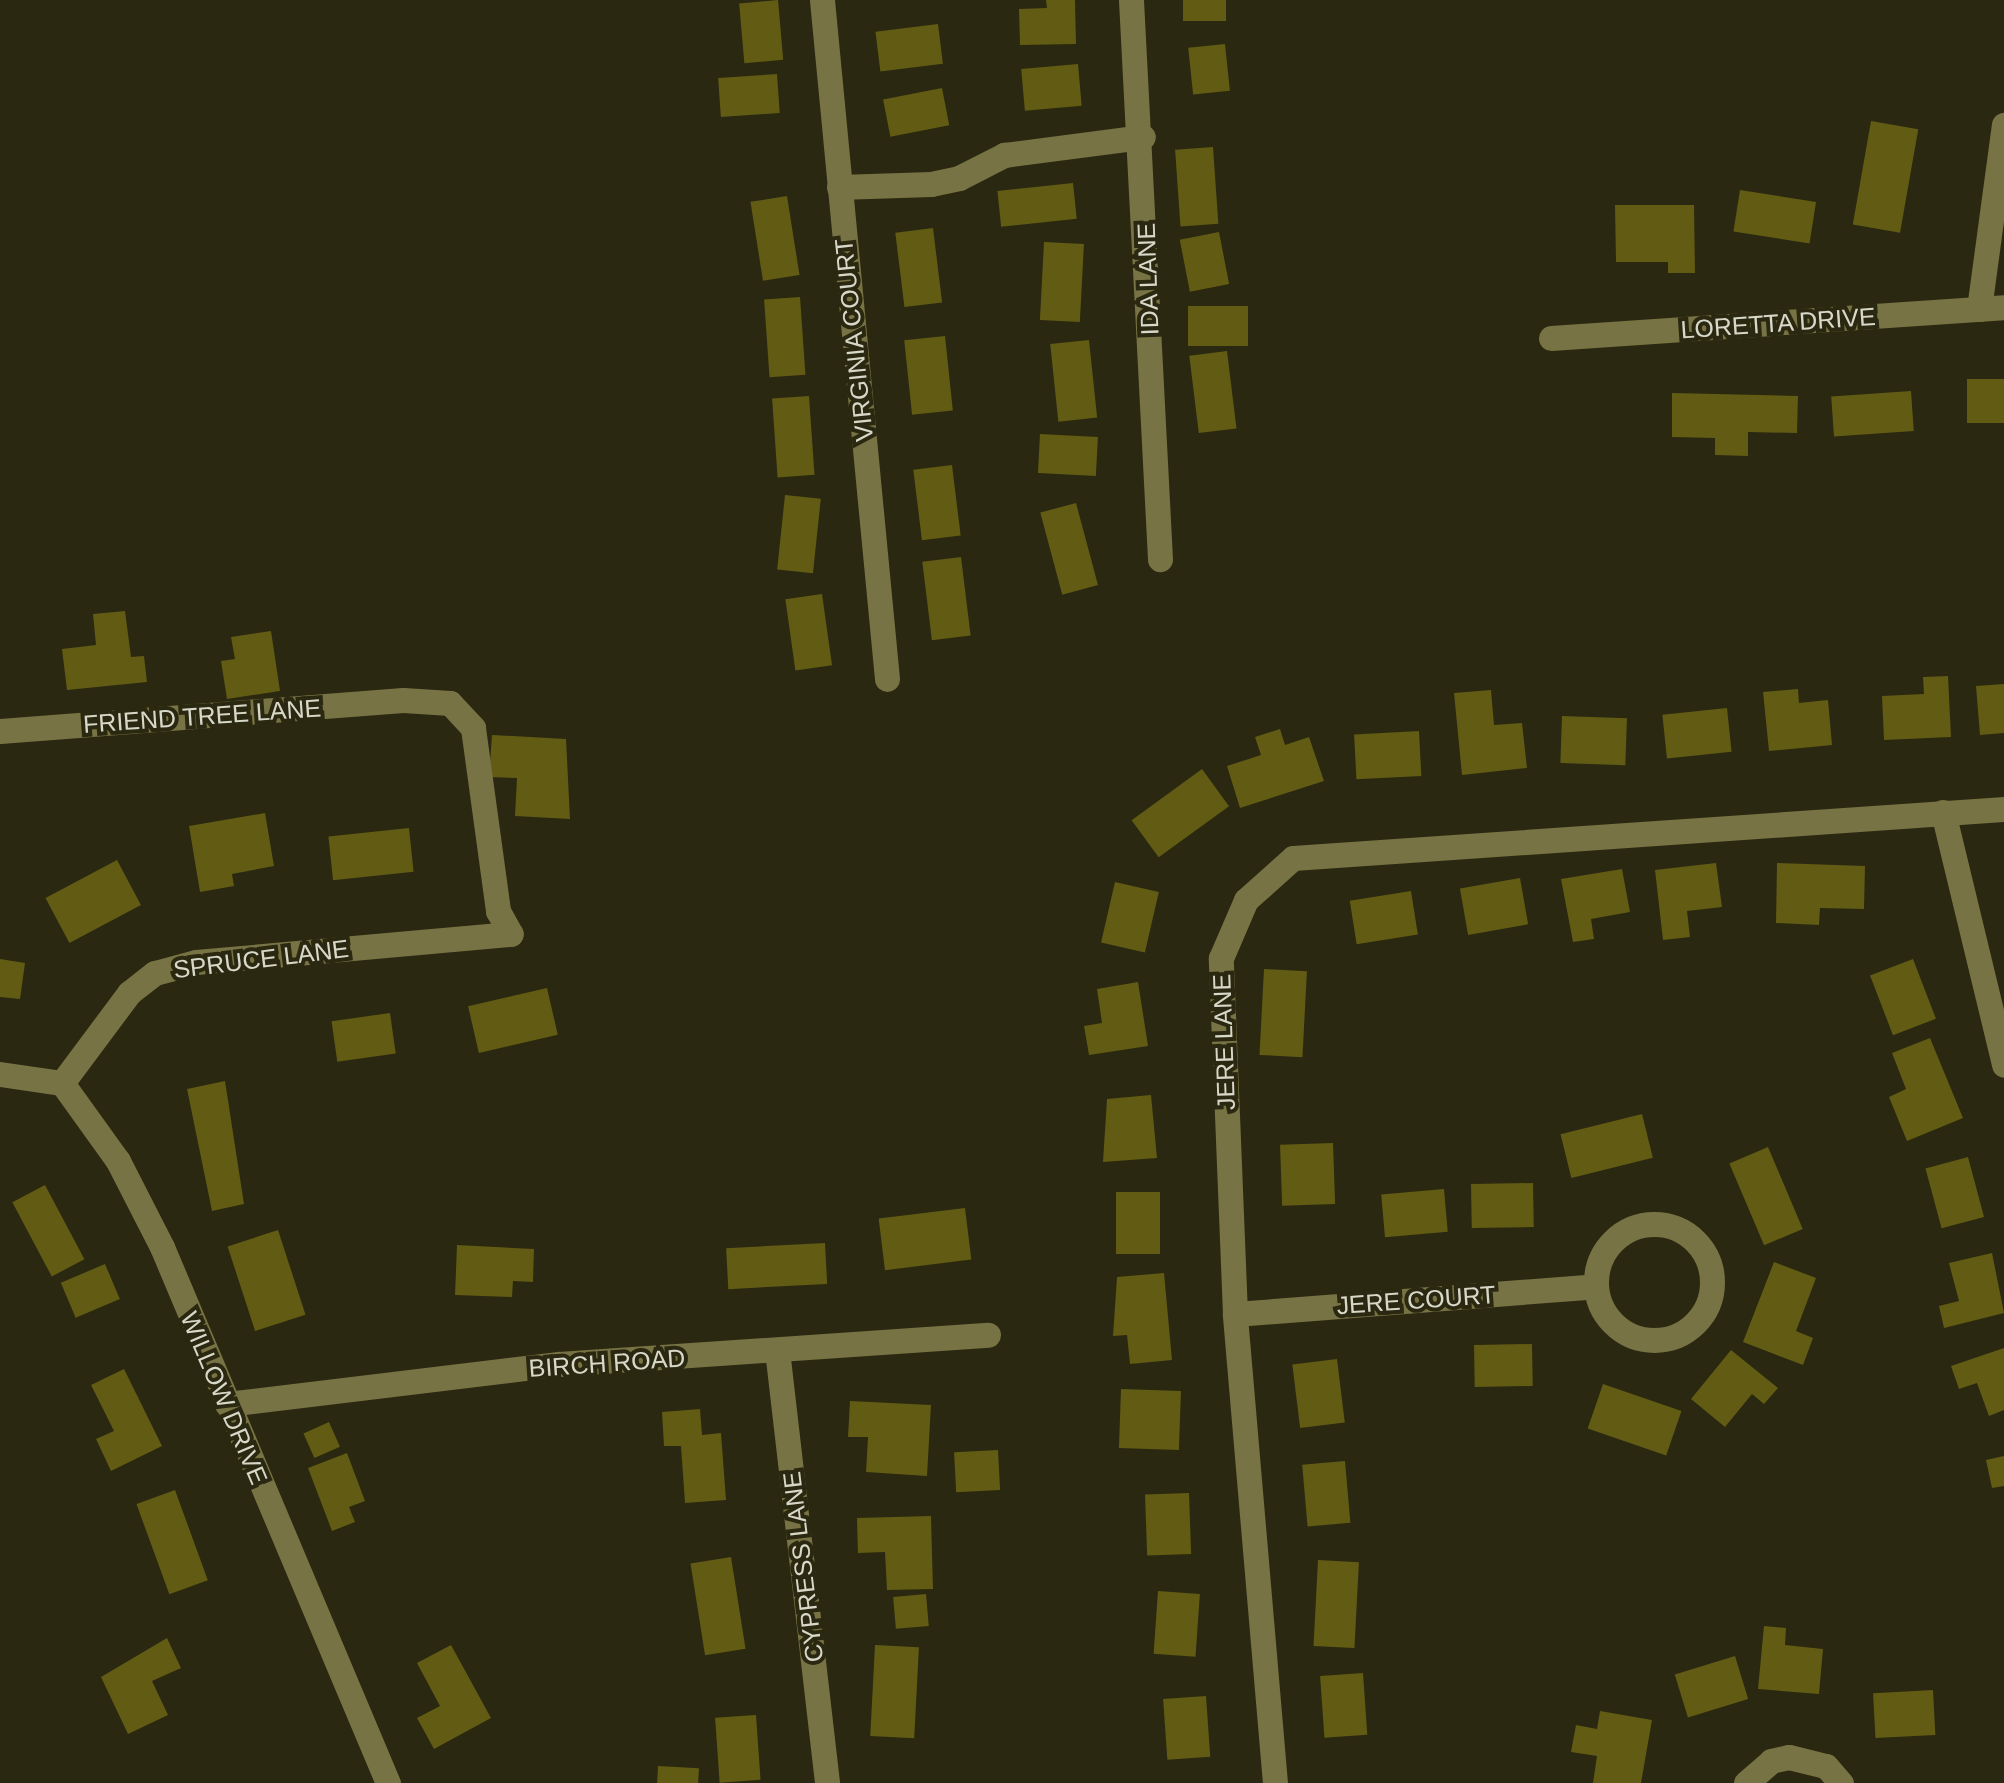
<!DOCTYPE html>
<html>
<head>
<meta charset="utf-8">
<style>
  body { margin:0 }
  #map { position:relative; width:2004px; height:1783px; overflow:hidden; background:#2a2810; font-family:Arial,sans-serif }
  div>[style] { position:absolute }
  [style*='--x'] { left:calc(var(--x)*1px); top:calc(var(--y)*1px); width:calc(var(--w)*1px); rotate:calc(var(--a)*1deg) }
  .building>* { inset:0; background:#615b14; transform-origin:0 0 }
  .minor>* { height:25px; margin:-12.5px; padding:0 12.5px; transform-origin:12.5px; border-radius:12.5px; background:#777344 }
  .minor>.ring { margin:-12.5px; padding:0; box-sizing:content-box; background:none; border:25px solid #777344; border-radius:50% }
  span { translate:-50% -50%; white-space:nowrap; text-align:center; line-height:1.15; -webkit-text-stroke:8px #2a2810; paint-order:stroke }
  .street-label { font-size:25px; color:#d8d8c9 }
</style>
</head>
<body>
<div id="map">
  <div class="building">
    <i style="left:778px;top:0;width:60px;height:39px;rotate:85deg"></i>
    <i style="clip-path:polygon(1046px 0,1075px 0,1076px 44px,1020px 45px,1019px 9px,1047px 8px)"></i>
    <i style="left:1183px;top:0;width:43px;height:21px"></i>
    <i style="left:938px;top:24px;width:40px;height:63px;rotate:83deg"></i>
    <i style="left:1225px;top:44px;width:47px;height:37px;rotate:84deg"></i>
    <i style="left:1078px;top:64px;width:42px;height:57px;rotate:85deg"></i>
    <i style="left:777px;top:74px;width:39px;height:59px;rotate:86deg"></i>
    <i style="left:942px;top:88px;width:38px;height:60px;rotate:79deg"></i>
    <i style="left:1871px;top:121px;width:48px;height:105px;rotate:10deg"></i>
    <i style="left:1213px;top:147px;width:77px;height:38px;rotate:86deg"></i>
    <i style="left:1073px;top:183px;width:36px;height:76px;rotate:84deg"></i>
    <i style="left:1740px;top:190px;width:77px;height:42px;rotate:9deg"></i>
    <i style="left:787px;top:196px;width:80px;height:37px;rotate:81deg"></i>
    <i style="clip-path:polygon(1615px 205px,1694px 205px,1695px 273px,1668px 273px,1668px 262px,1616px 262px)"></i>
    <i style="left:933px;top:228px;width:75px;height:38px;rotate:83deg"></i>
    <i style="left:1219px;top:232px;width:53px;height:40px;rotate:79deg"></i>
    <i style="left:1044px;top:242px;width:40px;height:78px;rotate:3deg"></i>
    <i style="left:800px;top:297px;width:78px;height:36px;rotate:86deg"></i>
    <i style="left:1188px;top:306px;width:60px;height:40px"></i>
    <i style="left:945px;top:336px;width:75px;height:41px;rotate:84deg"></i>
    <i style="left:1089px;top:340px;width:78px;height:39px;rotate:84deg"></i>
    <i style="left:1227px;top:351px;width:78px;height:38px;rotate:83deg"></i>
    <i style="left:2004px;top:379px;width:44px;height:37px;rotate:90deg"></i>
    <i style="left:1911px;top:391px;width:40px;height:80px;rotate:86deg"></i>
    <i style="clip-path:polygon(1672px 393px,1798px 396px,1797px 433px,1748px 432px,1748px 456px,1715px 455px,1715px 438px,1672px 437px)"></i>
    <i style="left:809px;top:396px;width:79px;height:37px;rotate:86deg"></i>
    <i style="left:1040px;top:434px;width:58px;height:39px;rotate:3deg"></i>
    <i style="left:952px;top:465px;width:71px;height:39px;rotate:83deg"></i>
    <i style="left:785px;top:495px;width:36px;height:75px;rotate:6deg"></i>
    <i style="left:1076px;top:503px;width:85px;height:37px;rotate:75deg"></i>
    <i style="left:961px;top:557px;width:79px;height:39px;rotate:83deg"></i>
    <i style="left:822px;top:594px;width:72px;height:37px;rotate:82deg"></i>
    <i style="clip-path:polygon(125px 611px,131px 657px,144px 656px,147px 682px,67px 690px,62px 649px,96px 645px,93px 614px)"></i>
    <i style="clip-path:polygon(271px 631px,280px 691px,227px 699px,221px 661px,235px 659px,231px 637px)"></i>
    <i style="clip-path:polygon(1948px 676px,1951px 737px,1884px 740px,1882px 696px,1924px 694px,1923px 677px)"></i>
    <i style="clip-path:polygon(2004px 684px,2004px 733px,1980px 735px,1976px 686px)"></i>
    <i style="clip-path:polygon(1798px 689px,1799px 703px,1828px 700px,1832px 745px,1769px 751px,1763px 692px)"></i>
    <i style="clip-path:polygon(1491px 690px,1494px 725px,1522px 723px,1527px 768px,1462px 775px,1454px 693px)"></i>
    <i style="left:1727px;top:708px;width:44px;height:65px;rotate:84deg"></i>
    <i style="left:1562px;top:716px;width:65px;height:47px;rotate:2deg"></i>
    <i style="clip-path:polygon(1280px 729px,1285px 745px,1309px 737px,1324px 781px,1240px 808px,1227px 766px,1261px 755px,1255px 737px)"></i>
    <i style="left:1419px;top:731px;width:45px;height:65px;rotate:87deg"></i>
    <i style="clip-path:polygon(492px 735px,566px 739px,570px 819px,515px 816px,517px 778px,489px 777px)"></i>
    <i style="left:1202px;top:769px;width:46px;height:87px;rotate:54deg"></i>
    <i style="clip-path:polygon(265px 813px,274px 866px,232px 874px,234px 886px,200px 892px,189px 826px)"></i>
    <i style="left:409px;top:828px;width:44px;height:81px;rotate:84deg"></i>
    <i style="left:117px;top:860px;width:51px;height:81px;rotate:62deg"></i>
    <i style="clip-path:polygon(1716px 863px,1722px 907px,1687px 911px,1690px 937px,1663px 940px,1655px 870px)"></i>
    <i style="clip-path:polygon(1777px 863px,1865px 866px,1864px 909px,1820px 908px,1819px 925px,1776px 923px)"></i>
    <i style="clip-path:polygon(1622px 869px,1630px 912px,1591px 919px,1594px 939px,1573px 942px,1561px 879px)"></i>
    <i style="left:1520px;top:878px;width:47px;height:61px;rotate:80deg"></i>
    <i style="left:1115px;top:882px;width:45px;height:62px;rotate:13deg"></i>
    <i style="left:1411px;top:891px;width:44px;height:62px;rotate:81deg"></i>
    <i style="clip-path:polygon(0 959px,25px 963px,20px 999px,0 997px)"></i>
    <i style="left:1913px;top:959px;width:64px;height:46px;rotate:69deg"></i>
    <i style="left:1264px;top:969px;width:43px;height:86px;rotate:3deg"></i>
    <i style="clip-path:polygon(1138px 982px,1148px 1046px,1089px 1055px,1084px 1026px,1102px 1023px,1097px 989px)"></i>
    <i style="left:547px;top:988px;width:48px;height:81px;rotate:77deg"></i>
    <i style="left:390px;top:1013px;width:41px;height:59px;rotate:82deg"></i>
    <i style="clip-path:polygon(1930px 1038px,1963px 1118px,1907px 1141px,1889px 1097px,1906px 1089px,1892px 1053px)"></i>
    <i style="clip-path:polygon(225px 1081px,244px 1204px,212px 1211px,187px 1089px)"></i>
    <i style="clip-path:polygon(1151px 1095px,1157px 1158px,1103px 1162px,1107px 1099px)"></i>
    <i style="left:1642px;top:1114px;width:45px;height:84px;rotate:76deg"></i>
    <i style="left:1333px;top:1143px;width:61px;height:53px;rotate:88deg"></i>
    <i style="left:1768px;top:1147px;width:89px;height:42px;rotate:67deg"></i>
    <i style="left:1968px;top:1157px;width:62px;height:44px;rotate:75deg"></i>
    <i style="left:1533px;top:1183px;width:44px;height:62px;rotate:89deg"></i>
    <i style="left:45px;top:1185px;width:84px;height:37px;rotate:62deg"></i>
    <i style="left:1444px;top:1189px;width:43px;height:63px;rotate:85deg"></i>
    <i style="left:1116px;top:1192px;width:44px;height:62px"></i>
    <i style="left:965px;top:1208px;width:52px;height:87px;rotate:83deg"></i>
    <i style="left:278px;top:1230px;width:89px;height:53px;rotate:72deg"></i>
    <i style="left:825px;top:1243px;width:41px;height:99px;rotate:87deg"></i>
    <i style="clip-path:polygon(457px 1245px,534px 1249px,533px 1282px,513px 1281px,512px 1297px,455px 1295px)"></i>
    <i style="clip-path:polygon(1992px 1253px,2004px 1313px,1944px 1328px,1939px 1306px,1959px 1301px,1949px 1263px)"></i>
    <i style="clip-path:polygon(1774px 1262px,1816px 1278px,1796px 1331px,1813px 1338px,1803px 1365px,1743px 1342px)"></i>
    <i style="left:105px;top:1264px;width:38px;height:48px;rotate:67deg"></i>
    <i style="clip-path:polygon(1164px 1273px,1172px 1360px,1130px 1364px,1127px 1335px,1113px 1336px,1117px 1277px)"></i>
    <i style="left:1532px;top:1344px;width:42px;height:58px;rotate:89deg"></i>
    <i style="clip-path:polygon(2004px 1348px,2004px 1410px,1989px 1416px,1977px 1383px,1959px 1389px,1951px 1366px)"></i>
    <i style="clip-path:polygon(1731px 1350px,1778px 1388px,1764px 1404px,1752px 1394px,1725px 1427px,1691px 1399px)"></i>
    <i style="left:1337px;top:1359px;width:64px;height:45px;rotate:83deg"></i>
    <i style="clip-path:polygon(124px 1369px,162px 1446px,111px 1471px,96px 1439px,114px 1431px,91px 1385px)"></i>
    <i style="left:1603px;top:1384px;width:83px;height:47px;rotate:19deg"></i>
    <i style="left:1121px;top:1389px;width:60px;height:59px;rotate:2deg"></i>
    <i style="clip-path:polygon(850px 1401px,931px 1405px,927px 1476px,866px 1472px,868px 1437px,848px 1437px)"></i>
    <i style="clip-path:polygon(700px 1409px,702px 1435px,721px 1433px,726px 1500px,685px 1503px,681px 1446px,664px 1446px,662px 1412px)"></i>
    <i style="left:329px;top:1422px;width:27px;height:28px;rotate:66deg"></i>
    <i style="left:998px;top:1450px;width:40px;height:44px;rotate:87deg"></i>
    <i style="clip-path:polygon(347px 1453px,365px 1501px,349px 1507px,355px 1522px,332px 1531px,308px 1468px)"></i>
    <i style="clip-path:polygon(2004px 1456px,2004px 1486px,1992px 1488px,1986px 1460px)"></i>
    <i style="left:1345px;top:1461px;width:62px;height:43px;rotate:85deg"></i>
    <i style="left:175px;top:1490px;width:96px;height:41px;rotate:70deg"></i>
    <i style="left:1189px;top:1493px;width:61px;height:44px;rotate:88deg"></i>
    <i style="clip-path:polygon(931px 1516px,933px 1589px,887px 1590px,885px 1552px,858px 1553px,857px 1518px)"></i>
    <i style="left:731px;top:1557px;width:93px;height:41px;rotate:81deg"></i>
    <i style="left:1318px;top:1560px;width:41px;height:86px;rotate:3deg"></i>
    <i style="left:1158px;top:1591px;width:42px;height:63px;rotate:4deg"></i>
    <i style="left:926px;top:1594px;width:32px;height:33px;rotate:85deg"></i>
    <i style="clip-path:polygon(1764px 1626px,1786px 1628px,1785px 1645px,1823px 1649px,1819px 1694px,1758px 1689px)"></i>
    <i style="clip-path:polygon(167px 1638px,181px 1668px,152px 1681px,168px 1715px,128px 1734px,101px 1677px)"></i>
    <i style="clip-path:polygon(451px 1645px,491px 1718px,434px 1749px,417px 1718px,440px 1706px,417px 1663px)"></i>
    <i style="left:875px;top:1645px;width:44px;height:91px;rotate:3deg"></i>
    <i style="left:1735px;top:1656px;width:45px;height:63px;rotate:73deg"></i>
    <i style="left:1363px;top:1673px;width:62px;height:43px;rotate:86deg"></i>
    <i style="left:1933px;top:1690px;width:45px;height:60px;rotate:87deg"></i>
    <i style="left:1206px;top:1696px;width:61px;height:43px;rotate:86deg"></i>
    <i style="clip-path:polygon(1600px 1711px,1652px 1720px,1641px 1783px,1593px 1783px,1597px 1756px,1571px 1752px,1576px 1725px,1597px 1729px)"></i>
    <i style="left:756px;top:1715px;width:65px;height:41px;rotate:86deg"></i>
    <i style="left:658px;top:1766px;width:41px;height:17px;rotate:3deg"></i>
  </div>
  <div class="minor">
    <i style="--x:822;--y:0;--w:682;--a:84.53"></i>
    <i style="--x:1131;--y:0;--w:560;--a:87.03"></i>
    <i style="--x:839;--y:187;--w:92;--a:-1.9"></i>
    <i style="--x:931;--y:184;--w:29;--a:-12"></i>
    <i style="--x:959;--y:178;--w:51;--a:-27.1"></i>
    <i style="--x:1004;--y:155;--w:140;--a:-7.4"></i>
    <i style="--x:1979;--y:309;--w:186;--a:-82.3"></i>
    <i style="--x:1551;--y:338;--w:454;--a:-3.9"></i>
    <i style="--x:0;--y:731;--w:404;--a:-4.4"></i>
    <i style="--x:403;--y:700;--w:47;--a:3.7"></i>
    <i style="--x:450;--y:703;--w:34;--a:47"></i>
    <i style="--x:473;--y:728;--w:185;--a:82.2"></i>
    <i style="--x:498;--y:911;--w:26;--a:61"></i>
    <i style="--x:1943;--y:812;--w:260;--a:76.4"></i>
    <i style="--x:0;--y:1074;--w:63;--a:8.3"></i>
    <i style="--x:62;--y:1083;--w:96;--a:54.3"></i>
    <i style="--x:118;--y:1161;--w:97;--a:62.9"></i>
    <i style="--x:162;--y:1247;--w:582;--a:67.14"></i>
    <i style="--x:62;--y:1083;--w:112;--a:-53.3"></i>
    <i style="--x:129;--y:993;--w:33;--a:-38"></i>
    <i style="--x:155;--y:973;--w:42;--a:-15"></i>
    <i style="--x:196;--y:962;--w:316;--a:-5.1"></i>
    <i class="ring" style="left:1596px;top:1224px;width:91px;height:91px"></i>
    <i style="--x:1235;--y:1314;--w:362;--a:-4.4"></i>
    <i style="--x:777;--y:1350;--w:436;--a:83.4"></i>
    <i style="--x:227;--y:1404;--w:334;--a:-6.9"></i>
    <i style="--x:559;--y:1364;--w:430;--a:-3.9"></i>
    <i style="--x:1275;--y:1783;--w:471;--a:-94.9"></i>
    <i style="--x:1235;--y:1314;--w:356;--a:-92.3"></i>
    <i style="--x:1221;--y:958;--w:63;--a:-66.7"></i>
    <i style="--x:1246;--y:900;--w:63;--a:-41.8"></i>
    <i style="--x:1293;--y:858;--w:713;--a:-3.94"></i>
    <i style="--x:1746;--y:1783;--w:33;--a:-41"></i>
    <i style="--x:1771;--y:1761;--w:18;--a:-13"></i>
    <i style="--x:1789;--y:1757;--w:38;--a:14"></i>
    <i style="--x:1826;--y:1766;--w:23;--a:49"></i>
  </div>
  <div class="street-label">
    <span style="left:1148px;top:279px;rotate:-92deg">IDA LANE</span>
    <span style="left:1778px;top:323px;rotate:-4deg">LORETTA DRIVE</span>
    <span style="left:854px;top:340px;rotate:-96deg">VIRGINIA COURT</span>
    <span style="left:202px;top:716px;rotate:-4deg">FRIEND TREE LANE</span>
    <span style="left:261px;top:959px;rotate:-7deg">SPRUCE LANE</span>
    <span style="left:1224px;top:1042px;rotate:-92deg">JERE LANE</span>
    <span style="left:1416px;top:1300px;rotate:-4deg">JERE COURT</span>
    <span style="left:607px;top:1363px;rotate:-4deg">BIRCH ROAD</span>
    <span style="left:224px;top:1398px;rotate:67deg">WILLOW DRIVE</span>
    <span style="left:803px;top:1567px;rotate:-97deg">CYPRESS LANE</span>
  </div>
</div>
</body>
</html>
